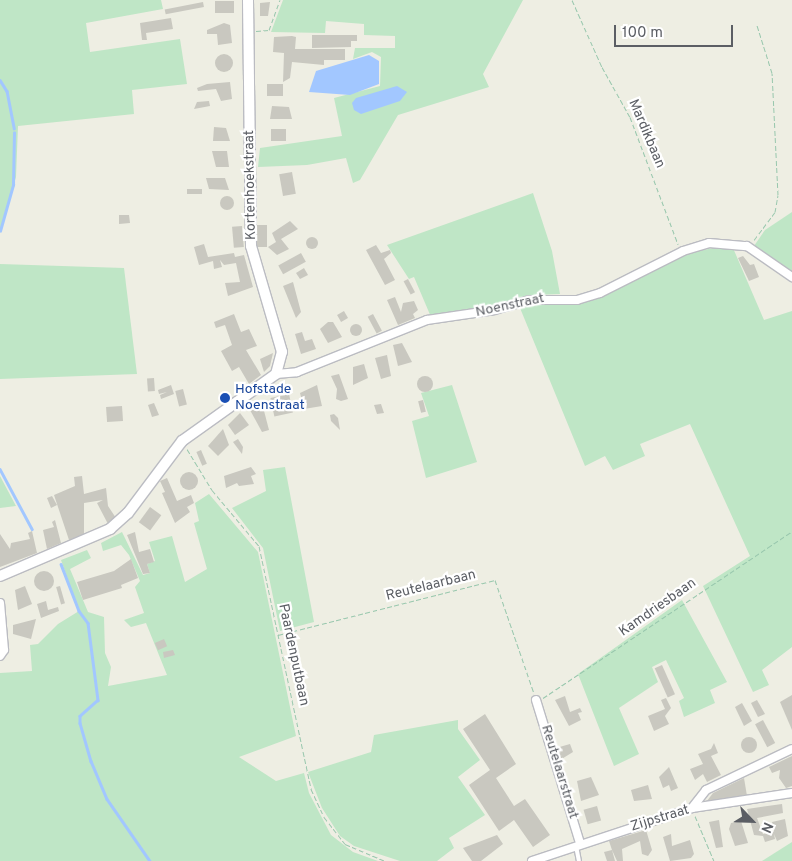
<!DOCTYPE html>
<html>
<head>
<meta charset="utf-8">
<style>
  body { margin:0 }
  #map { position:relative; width:792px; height:861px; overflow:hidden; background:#eeeee3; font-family:Overpass,sans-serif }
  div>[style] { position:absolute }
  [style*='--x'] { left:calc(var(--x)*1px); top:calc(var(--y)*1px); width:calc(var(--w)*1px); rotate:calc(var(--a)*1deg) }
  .green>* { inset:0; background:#bfe6c6 }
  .water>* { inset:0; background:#a2c7ff }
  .stream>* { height:2.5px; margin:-1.25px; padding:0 1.25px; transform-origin:1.25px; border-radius:1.25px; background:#a2c7ff }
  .building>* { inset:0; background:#c9c8c0; transform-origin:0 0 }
  .round { border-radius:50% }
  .path>* { height:1px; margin-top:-0.5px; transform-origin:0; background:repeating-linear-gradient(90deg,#98c7ad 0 5px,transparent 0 7.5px) }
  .roads { filter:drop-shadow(1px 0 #bbbcc2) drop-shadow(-1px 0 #bbbcc2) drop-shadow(0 1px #bbbcc2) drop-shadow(0 -1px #bbbcc2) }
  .lane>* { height:4px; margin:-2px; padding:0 2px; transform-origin:2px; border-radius:2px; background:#fff }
  .street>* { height:8px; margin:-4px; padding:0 4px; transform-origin:4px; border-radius:4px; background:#fff }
  .secondary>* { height:10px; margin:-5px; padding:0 5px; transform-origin:5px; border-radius:5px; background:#fff }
  .dots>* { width:14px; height:14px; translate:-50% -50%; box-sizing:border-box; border:2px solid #fff; border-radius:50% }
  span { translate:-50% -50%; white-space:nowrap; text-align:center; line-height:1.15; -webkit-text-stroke:4.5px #fff; paint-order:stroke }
  .street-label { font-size:14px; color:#5b5e64 }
  .transit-label { font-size:14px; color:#164399 }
  .left { translate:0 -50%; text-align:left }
  .north { position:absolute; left:727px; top:796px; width:50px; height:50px; -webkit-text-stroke:4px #fff; paint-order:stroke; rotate:114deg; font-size:14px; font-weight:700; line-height:20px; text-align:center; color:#5b5e64 }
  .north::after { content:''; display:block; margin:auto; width:18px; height:22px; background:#5b5e64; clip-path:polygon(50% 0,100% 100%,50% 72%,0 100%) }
  .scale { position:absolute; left:614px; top:25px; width:119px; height:22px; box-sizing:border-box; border:2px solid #5b5e64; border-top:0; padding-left:6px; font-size:15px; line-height:18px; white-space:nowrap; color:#5b5e64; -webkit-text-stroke:4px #fff; paint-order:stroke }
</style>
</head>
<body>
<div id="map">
  <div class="green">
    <i style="clip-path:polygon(0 0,161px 0,163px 9px,86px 23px,90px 52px,180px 39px,187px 84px,132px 90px,134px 114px,18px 126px,16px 177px,0 231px)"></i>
    <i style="clip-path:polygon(283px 0,523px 0,483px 74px,489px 87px,398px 115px,360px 180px,353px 183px,346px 158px,307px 165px,258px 167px,260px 148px,342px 136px,334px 98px,380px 86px,381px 57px,372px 52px,353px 59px,355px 48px,395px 48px,395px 36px,364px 35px,364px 24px,326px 21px,325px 33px,271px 32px)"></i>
    <i style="clip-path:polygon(533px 193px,552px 251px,560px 294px,533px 295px,487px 309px,431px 317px,414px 277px,409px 279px,387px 245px)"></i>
    <i style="clip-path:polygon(792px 212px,792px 275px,754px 246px,765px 230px)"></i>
    <i style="clip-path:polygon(723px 246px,733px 248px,764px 320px,792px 311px,792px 647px,762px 670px,769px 685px,753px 692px,703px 586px,750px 556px,690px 424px,640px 444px,645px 456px,613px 470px,605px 456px,585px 466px,520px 308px,535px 303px,587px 302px,684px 254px)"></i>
    <i style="clip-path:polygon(0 264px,124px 268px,137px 374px,0 379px)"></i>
    <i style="clip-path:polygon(452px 385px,477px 462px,426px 478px,412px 421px,429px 416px,421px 393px)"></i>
    <i style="clip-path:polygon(285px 467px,314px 622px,280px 631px,263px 548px,232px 508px,266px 491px,263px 470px)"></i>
    <i style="clip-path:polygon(0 476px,16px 506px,0 508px)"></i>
    <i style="clip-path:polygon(209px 494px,258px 552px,296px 736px,239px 757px,276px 781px,304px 773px,309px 793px,331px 835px,353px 852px,378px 861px,0 861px,0 673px,32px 671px,30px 645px,38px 644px,58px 624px,79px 611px,61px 560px,87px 550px,91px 558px,70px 569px,88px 612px,104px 617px,105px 653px,111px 667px,108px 686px,167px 675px,146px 623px,131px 627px,124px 620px,144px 613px,135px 587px,140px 581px,129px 555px,121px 545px,103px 551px,101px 543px,122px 532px,143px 575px,150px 573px,147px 564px,155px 561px,149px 542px,172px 536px,185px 582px,207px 569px,194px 523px,199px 521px,195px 503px)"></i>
    <i style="clip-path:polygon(682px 600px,727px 682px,710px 690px,715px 703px,684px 717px,679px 701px,684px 698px,666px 660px,652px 667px,658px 682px,619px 708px,639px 754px,614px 766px,578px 674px)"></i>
    <i style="clip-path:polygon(458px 720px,458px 729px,480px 760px,458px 777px,485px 815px,449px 838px,454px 848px,437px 861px,400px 861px,354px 846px,340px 836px,322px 808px,308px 772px,371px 752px,374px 735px)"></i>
    <i style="clip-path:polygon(792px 842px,792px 861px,762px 861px)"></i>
  </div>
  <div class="water">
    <i style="clip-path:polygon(369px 55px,379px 61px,379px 84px,350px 95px,309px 92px,316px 71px)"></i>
    <i style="clip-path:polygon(397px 86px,407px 92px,400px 101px,361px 114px,354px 110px,352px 103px,356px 98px)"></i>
  </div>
  <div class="stream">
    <i style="--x:0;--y:80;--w:13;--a:58"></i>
    <i style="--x:7;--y:91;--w:38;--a:79"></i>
    <i style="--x:0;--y:231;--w:48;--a:-74.2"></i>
    <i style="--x:13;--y:185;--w:52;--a:-88.9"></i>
    <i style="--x:0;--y:469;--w:68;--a:61.9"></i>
    <i style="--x:61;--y:564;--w:50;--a:69"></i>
    <i style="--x:79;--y:611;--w:15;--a:53"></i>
    <i style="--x:88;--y:623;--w:78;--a:82.6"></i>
    <i style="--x:98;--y:700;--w:24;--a:138"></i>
    <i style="--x:80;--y:716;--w:7;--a:90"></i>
    <i style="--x:80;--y:723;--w:40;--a:74"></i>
    <i style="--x:91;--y:761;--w:41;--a:67.2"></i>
    <i style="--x:107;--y:799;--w:75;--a:55.3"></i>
  </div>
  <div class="building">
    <i style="left:234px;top:1px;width:12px;height:19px;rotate:90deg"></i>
    <i style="left:203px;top:2px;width:5px;height:39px;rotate:79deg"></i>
    <i style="clip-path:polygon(270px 2px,268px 16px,260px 16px,260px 3px)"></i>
    <i style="clip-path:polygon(171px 18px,173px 29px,146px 33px,147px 40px,142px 40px,140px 23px)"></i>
    <i style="clip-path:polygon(224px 23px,230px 25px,232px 43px,218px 45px,217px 34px,207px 34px,207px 30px)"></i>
    <i style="clip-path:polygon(312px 35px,357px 35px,357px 41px,351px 41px,351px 47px,312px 48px)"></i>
    <i style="clip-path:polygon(292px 36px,296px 37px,295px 49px,345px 49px,345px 60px,324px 60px,324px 65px,292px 62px,290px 78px,283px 82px,284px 53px,273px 52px,274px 37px)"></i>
    <i class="round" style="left:215px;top:54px;width:18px;height:18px"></i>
    <i style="clip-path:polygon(230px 82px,232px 99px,221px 101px,216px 89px,198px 91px,197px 88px,207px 84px)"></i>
    <i style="left:267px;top:84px;width:16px;height:12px"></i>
    <i style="clip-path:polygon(209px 101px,210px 106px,194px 109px,197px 102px)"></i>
    <i style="clip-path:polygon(272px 106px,289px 107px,292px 119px,270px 119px)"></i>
    <i style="clip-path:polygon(214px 127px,226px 128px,230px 141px,213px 141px)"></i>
    <i style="left:271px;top:129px;width:15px;height:12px"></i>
    <i style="clip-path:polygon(212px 151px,227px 151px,229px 167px,216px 167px)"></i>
    <i style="left:292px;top:172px;width:22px;height:13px;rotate:80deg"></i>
    <i style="clip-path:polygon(206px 178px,225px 178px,229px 190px,209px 189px)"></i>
    <i style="left:187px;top:189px;width:15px;height:5px"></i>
    <i class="round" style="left:220px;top:196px;width:14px;height:14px"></i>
    <i style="clip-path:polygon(119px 215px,129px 215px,130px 223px,119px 224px)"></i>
    <i style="clip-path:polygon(290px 221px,298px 229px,281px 239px,289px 249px,277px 255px,268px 247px,276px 242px,272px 233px)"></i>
    <i style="left:257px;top:225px;width:10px;height:22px"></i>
    <i style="left:242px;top:226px;width:21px;height:10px;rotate:85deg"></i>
    <i class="round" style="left:306px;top:237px;width:12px;height:12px"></i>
    <i style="clip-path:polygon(204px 244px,208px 257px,234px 253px,235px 257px,244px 255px,253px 287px,228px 296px,225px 283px,240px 282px,236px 263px,224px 265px,220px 260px,222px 267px,214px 269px,213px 261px,199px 265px,194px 247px)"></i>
    <i style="clip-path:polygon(376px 245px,381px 253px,390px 250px,391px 253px,384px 259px,395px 280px,385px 285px,366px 250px)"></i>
    <i style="left:301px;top:253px;width:10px;height:26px;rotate:61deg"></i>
    <i style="clip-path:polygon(743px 256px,750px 265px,754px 264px,759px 277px,749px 281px,738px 258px)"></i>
    <i style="clip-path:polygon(304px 268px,308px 275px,300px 279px,296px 273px)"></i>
    <i style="left:408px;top:279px;width:15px;height:5px;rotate:62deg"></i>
    <i style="clip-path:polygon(293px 282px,301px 312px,296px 318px,283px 286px)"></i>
    <i style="clip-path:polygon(395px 297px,401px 312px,403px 303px,414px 301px,418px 310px,413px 314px,415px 318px,398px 325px,387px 300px)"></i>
    <i style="left:344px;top:311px;width:8px;height:8px;rotate:60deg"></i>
    <i style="clip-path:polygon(234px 314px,241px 332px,249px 329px,257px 346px,246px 350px,261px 375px,249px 384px,239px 367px,232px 371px,221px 351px,232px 345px,225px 325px,216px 328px,214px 322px)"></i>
    <i style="left:373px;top:314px;width:19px;height:6px;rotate:62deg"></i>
    <i style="clip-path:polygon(328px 322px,333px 322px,342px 337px,328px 343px,320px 329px)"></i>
    <i class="round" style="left:350px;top:324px;width:12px;height:12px"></i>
    <i style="clip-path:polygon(302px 332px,305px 341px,312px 339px,316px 349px,301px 354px,295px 334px)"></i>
    <i style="clip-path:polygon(402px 343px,412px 362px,398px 366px,393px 345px)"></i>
    <i style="clip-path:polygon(273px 353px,270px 366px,264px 372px,260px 359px)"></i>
    <i style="clip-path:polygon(387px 355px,391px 376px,381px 379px,375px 358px)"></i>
    <i style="clip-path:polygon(364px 364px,368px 378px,353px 385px,353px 367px)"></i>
    <i style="clip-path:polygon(339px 374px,348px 399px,341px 401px,336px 399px,337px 389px,331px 376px)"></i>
    <i class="round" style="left:417px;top:376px;width:16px;height:16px"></i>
    <i style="left:154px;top:378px;width:13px;height:7px;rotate:86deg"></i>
    <i style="clip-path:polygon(171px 385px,174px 394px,161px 399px,160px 395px,167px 392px,159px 394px,158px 390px)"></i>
    <i style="clip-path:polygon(317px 385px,322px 406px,304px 409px,300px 393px)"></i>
    <i style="left:183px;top:389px;width:16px;height:8px;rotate:76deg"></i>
    <i style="left:289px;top:394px;width:19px;height:19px;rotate:78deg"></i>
    <i style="left:423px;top:400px;width:12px;height:5px;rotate:76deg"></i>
    <i style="clip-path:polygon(154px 403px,159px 415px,152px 417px,148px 405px)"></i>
    <i style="clip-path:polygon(381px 404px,384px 413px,377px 414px,374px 405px)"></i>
    <i style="left:122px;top:406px;width:15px;height:16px;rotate:86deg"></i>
    <i style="clip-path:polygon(263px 407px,269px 430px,262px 432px,250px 410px)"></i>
    <i style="clip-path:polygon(240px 413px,249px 425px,235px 435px,228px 425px)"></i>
    <i style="clip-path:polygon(334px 414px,338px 418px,340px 430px,331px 421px,330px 415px)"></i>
    <i style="clip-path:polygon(223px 429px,229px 445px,218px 456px,208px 446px)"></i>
    <i style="clip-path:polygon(238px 439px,243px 447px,242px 454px,233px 442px)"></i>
    <i style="left:201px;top:450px;width:15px;height:5px;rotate:67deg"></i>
    <i style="clip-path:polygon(251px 467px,256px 474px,251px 476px,254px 484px,239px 486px,237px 483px,226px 488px,224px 476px)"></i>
    <i class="round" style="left:180px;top:472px;width:18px;height:18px"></i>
    <i style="clip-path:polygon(82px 476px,84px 494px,106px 488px,108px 506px,116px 518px,108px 524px,97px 503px,103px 500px,84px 503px,84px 534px,69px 540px,54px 495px,75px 486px,74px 477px)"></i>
    <i style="clip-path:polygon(167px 478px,177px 501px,191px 495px,194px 503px,187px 507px,190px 512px,175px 523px,162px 493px,165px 492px,160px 481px)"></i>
    <i style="clip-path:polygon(52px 496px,57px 505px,51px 508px,47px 498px)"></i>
    <i style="left:150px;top:507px;width:14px;height:19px;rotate:36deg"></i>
    <i style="clip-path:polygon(55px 520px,61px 543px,47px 549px,43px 530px,54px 527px,52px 522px)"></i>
    <i style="clip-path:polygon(32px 531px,37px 553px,0 567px,0 534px,10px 549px,11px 543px,30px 539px,28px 533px)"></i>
    <i style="clip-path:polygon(135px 532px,139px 552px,150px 549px,154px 562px,147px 564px,150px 573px,143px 574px,127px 535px)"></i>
    <i style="clip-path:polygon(131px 559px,138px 578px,121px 585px,122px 588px,83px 600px,77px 582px,114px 571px)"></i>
    <i class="round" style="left:34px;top:571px;width:20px;height:20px"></i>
    <i style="clip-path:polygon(25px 586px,32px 604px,18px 610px,15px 590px)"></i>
    <i style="left:60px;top:586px;width:18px;height:4px;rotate:74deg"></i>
    <i style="clip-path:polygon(46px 601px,48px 610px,58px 607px,59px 611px,41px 618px,37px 604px)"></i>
    <i style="clip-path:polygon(36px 619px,31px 639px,13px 634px,13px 625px)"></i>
    <i style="left:164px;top:639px;width:8px;height:10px;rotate:67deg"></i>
    <i style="clip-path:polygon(173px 650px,175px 655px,164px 658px,163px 652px)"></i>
    <i style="left:662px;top:665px;width:32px;height:8px;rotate:66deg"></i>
    <i style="clip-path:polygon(792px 695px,792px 730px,780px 702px)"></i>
    <i style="clip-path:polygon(565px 696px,570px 712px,580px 708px,582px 712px,578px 713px,581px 720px,569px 726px,555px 700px)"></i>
    <i style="clip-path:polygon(666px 698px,671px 708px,665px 716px,669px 724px,654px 731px,648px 716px,665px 709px,661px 700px)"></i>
    <i style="clip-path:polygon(757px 700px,765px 714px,758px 717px,751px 703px)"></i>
    <i style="clip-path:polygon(742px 703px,752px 721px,744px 726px,735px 707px)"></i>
    <i style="clip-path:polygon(485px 714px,516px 764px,496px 778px,514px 806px,525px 799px,550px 835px,533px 847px,514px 820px,499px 831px,469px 785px,490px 770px,463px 729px)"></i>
    <i style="left:763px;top:720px;width:26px;height:9px;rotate:62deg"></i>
    <i class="round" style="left:741px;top:737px;width:16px;height:16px"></i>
    <i style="clip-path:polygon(714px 743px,718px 753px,711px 756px,721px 775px,707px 782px,703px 774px,695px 780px,690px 769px,703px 764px,698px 754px,711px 749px)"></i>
    <i style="clip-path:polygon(570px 744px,573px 752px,560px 760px,556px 748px)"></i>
    <i style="clip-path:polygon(792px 756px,792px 786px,786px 788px,779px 778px,780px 770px,772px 773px,769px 767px)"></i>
    <i style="clip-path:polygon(669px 767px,678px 788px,671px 791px,669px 785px,663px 788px,659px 777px)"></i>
    <i style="clip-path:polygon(591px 777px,599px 795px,581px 801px,577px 781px)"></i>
    <i style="clip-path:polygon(744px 778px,747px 796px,707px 801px,713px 793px)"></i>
    <i style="clip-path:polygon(648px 785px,652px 799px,634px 801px,631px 790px)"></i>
    <i style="clip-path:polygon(782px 804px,783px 813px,757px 818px,763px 834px,774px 831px,772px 822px,785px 819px,788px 836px,777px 841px,774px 834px,775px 839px,765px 842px,763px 836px,754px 835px,747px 809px)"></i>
    <i style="left:597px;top:806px;width:15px;height:14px;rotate:74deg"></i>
    <i style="clip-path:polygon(719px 820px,723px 847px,716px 848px,709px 822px)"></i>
    <i style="clip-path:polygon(741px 821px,748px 843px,735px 846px,729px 829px,731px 823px)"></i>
    <i style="clip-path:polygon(646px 830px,652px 850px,648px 856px,642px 854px,640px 841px,622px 849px,623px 861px,617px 861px,612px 850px,615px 861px,607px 861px,604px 852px,612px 850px,609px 841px)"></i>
    <i style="clip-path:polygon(671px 834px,672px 846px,690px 840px,694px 854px,691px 858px,670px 861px,663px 837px)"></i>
    <i style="clip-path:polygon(497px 835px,503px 844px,481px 861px,472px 861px,463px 848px)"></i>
  </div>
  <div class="path">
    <i style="--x:572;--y:0;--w:73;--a:65.9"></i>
    <i style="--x:602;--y:67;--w:57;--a:60.8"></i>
    <i style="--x:630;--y:117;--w:136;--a:69.3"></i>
    <i style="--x:256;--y:31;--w:13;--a:-4"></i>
    <i style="--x:269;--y:30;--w:32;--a:-70"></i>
    <i style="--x:754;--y:240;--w:35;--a:-53"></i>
    <i style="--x:775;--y:212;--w:17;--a:-80"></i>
    <i style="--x:778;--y:195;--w:122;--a:-92.8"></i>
    <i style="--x:772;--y:73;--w:50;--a:-107.4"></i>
    <i style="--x:187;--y:449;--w:48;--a:58.6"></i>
    <i style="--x:212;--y:490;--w:73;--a:50"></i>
    <i style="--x:259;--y:546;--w:249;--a:77.9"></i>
    <i style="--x:311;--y:789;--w:31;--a:65"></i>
    <i style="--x:324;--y:817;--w:34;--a:52"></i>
    <i style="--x:345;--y:844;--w:43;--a:23"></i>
    <i style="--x:278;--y:635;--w:224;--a:-14.2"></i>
    <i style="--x:495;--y:580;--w:120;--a:71"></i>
    <i style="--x:543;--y:698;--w:300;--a:-33.8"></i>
    <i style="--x:695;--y:816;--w:49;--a:67.1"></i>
  </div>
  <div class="roads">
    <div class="lane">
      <i style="--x:576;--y:846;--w:15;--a:79"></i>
    </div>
    <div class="street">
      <i style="--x:276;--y:374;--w:21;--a:-5"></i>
      <i style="--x:297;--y:372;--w:140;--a:-21.8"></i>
      <i style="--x:427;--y:320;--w:69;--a:-8.4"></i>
      <i style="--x:495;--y:310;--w:35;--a:-16"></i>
      <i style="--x:529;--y:300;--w:48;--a:0"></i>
      <i style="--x:577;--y:300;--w:24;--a:-17"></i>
      <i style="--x:600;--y:293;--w:93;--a:-26.8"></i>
      <i style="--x:683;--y:251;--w:27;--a:-17"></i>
      <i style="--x:709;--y:243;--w:38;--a:5"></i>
      <i style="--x:747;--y:246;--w:55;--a:34.6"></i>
      <i style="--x:0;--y:603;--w:47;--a:85.1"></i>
      <i style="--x:4;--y:650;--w:7;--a:124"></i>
      <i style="--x:536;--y:700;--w:150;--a:72.9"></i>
      <i style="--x:692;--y:808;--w:23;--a:-52"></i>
      <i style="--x:706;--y:790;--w:95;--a:-25.5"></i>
      <i style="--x:532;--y:861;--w:169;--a:-18.3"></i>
      <i style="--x:692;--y:808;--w:101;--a:-8.5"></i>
    </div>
    <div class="secondary">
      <i style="--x:0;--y:576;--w:120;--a:-23.1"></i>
      <i style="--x:110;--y:529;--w:24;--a:-42"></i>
      <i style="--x:128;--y:513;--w:90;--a:-53.1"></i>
      <i style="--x:182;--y:441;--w:115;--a:-35.5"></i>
      <i style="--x:276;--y:374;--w:23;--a:-75"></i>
      <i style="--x:282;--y:352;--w:110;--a:-106.3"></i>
      <i style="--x:251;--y:246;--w:246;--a:-90.7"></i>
    </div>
  </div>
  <div class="dots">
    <i style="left:225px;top:398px;background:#1a4fb4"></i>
  </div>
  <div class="street-label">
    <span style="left:646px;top:134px;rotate:67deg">Mardikbaan</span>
    <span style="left:251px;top:185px;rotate:-91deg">Kortenhoekstraat</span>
    <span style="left:510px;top:306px;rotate:-12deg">Noenstraat</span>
    <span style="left:431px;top:586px;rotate:-14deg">Reutelaarbaan</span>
    <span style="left:658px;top:608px;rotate:-35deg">Kamdriesbaan</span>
    <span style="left:293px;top:655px;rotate:78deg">Paardenputbaan</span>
    <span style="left:559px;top:772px;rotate:73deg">Reutelaarstraat</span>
    <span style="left:660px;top:819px;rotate:-17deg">Zijpstraat</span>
  </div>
  <div class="transit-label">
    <span class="left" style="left:235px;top:398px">Hofstade<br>Noenstraat</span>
  </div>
  <div class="north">N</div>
  <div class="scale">100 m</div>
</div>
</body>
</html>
